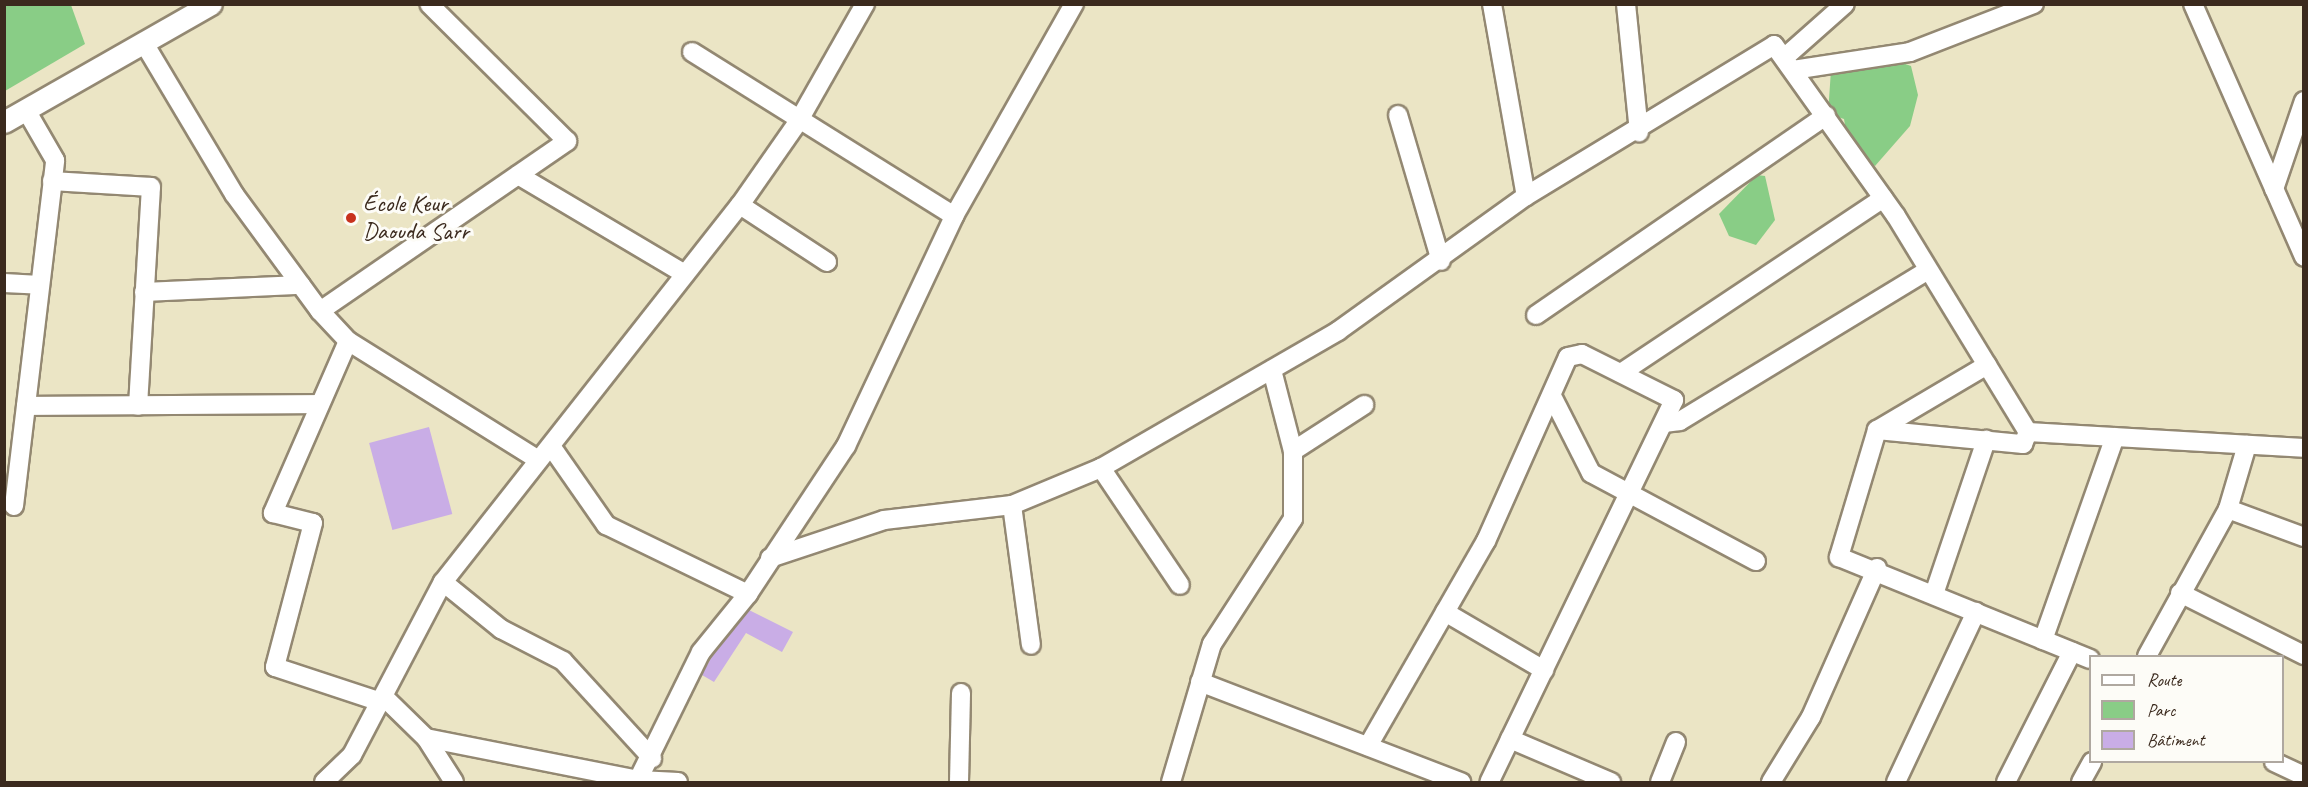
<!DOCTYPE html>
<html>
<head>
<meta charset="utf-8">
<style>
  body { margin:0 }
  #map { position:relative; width:2308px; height:787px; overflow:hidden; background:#ebe5c5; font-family:Caveat,sans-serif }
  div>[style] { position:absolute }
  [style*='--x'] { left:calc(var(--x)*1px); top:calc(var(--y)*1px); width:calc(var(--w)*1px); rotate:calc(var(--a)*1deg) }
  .green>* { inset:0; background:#89cd86 }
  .building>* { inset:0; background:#c9ade6; transform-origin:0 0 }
  .roads { filter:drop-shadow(2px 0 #938872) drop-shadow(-2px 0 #938872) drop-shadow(0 2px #938872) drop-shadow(0 -2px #938872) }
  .minor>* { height:18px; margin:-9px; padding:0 9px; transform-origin:9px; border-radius:9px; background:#fff }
  .tertiary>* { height:21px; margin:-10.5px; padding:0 10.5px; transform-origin:10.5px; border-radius:10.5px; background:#fff }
  .dots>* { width:16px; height:16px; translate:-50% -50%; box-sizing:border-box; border:3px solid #fdfcf7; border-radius:50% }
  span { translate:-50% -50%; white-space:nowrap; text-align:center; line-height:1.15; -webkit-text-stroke:6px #fdfcf7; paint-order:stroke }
  .poi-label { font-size:24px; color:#3b2a1e }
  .left { translate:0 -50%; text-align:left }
  .frame { position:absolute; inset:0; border:6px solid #3b2a1e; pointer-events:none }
  .legend { position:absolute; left:2089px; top:655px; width:195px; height:108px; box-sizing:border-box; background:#fdfcf7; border:2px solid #afa8a0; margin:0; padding:8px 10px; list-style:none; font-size:18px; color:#3b2a1e }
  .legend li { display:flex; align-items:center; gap:12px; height:30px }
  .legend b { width:30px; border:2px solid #afa8a0 }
</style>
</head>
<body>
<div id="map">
  <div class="green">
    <i style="clip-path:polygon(4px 5px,71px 5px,85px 44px,5px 91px)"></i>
    <i style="clip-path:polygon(1891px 59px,1911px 66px,1918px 95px,1910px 126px,1875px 166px,1849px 150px,1844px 119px,1828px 114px,1831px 70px)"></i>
    <i style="clip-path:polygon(1757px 175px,1765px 176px,1775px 220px,1756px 245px,1729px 236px,1719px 214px)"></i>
  </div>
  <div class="building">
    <i style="left:429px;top:427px;width:90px;height:62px;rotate:75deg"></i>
    <i style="clip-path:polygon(749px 610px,793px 632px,782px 652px,746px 633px,714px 682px,702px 675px,711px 658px)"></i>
  </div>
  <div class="roads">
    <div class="minor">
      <i style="--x:1492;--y:4;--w:195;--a:80"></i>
      <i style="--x:1626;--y:4;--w:129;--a:84.2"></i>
      <i style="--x:2193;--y:4;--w:276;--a:66.3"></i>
      <i style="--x:144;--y:43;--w:176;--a:59.2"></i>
      <i style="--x:234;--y:194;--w:145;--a:53.7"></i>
      <i style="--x:320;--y:311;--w:41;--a:47"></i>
      <i style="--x:348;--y:341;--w:223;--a:32"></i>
      <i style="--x:692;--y:52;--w:309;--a:32"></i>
      <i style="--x:1784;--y:58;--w:81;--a:-41.5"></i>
      <i style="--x:1793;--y:70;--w:118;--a:-8.7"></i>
      <i style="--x:1910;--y:52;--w:133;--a:-21.2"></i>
      <i style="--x:1398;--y:115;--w:152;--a:73.6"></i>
      <i style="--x:518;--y:175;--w:194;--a:30.7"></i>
      <i style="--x:52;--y:181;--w:99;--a:3.5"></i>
      <i style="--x:151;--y:187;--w:219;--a:93.4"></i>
      <i style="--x:2274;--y:189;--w:93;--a:-71.2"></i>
      <i style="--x:740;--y:205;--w:104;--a:33.2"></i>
      <i style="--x:4;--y:283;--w:36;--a:3"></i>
      <i style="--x:144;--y:292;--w:157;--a:-2.6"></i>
      <i style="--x:320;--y:311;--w:300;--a:-34.5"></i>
      <i style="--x:567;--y:141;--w:194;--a:-135.2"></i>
      <i style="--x:1536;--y:315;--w:352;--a:-34.5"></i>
      <i style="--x:348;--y:341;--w:188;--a:113.6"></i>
      <i style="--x:273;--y:513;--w:41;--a:14"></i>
      <i style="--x:313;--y:523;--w:149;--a:104.8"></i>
      <i style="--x:275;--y:667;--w:112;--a:18.3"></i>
      <i style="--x:1987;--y:365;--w:128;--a:149.4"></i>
      <i style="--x:1877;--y:430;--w:133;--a:106.7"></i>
      <i style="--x:1839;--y:557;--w:271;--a:22.1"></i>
      <i style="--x:1272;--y:370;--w:84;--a:75.5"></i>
      <i style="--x:1621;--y:373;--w:315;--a:-33.7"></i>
      <i style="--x:1553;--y:398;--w:84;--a:63.1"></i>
      <i style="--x:1591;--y:473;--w:187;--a:28.1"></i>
      <i style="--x:26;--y:406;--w:294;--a:-0.4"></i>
      <i style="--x:1664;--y:423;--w:16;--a:-7"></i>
      <i style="--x:1680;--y:421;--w:290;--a:-31.3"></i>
      <i style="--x:1877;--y:430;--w:147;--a:5.5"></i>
      <i style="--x:2023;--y:444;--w:13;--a:-67"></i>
      <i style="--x:2028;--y:432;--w:276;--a:3.3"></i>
      <i style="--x:553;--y:449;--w:93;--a:55.1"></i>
      <i style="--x:606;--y:525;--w:158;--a:25.9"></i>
      <i style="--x:1101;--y:468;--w:141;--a:56"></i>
      <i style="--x:1012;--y:505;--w:141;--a:82.3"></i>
      <i style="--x:14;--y:506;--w:348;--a:-83.2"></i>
      <i style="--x:55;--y:160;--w:58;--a:-120.1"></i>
      <i style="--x:2228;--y:509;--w:81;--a:20.2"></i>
      <i style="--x:770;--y:558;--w:120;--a:-18.4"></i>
      <i style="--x:884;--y:520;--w:129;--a:-6.7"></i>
      <i style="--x:1012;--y:505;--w:96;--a:-22.6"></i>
      <i style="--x:1101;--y:468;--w:274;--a:-30"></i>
      <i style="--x:1338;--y:331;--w:231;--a:-35.7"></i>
      <i style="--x:1526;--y:196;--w:290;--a:-31.3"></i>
      <i style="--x:1774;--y:45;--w:210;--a:54.5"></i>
      <i style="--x:1896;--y:216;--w:253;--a:58.6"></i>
      <i style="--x:443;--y:582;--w:75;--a:39"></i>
      <i style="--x:501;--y:629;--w:70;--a:27.3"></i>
      <i style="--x:563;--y:661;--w:132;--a:47.5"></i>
      <i style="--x:2180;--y:593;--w:139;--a:26.6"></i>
      <i style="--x:1934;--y:594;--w:163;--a:-71.3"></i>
      <i style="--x:1445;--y:612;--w:115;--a:30.4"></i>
      <i style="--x:2043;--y:640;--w:215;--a:-70.5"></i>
      <i style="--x:2147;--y:656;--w:168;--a:-61.1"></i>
      <i style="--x:2228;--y:509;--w:67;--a:-73.5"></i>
      <i style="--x:1200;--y:682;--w:280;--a:21"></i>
      <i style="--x:384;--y:697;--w:59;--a:44.3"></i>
      <i style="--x:426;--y:738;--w:52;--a:57.5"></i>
      <i style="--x:426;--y:738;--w:217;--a:11.2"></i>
      <i style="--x:639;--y:780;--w:39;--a:3"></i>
      <i style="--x:1510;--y:739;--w:110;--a:23.1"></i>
      <i style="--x:1368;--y:746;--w:237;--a:-60.1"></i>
      <i style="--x:1486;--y:541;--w:201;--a:-66"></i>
      <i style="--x:1568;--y:357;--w:14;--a:-12"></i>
      <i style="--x:1582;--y:354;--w:103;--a:26.6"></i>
      <i style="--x:1674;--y:400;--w:424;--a:115.8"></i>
      <i style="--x:2274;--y:762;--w:33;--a:25"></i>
      <i style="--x:324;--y:782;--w:39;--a:-44"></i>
      <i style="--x:352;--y:755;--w:195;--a:-62.3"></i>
      <i style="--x:443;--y:582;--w:480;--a:-51.8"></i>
      <i style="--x:740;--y:205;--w:101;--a:-55.1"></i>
      <i style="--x:798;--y:122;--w:136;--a:-60.4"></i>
      <i style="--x:637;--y:782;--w:145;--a:-63.8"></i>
      <i style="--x:701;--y:652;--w:75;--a:-51"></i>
      <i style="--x:748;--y:594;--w:178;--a:-56.5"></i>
      <i style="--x:846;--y:446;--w:254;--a:-64.8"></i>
      <i style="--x:954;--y:216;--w:244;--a:-60.5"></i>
      <i style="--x:959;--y:782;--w:89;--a:-88.7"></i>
      <i style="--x:1171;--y:782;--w:144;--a:-73.5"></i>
      <i style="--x:1212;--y:644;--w:149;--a:-57.1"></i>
      <i style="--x:1293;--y:519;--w:68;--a:-90"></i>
      <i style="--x:1293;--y:451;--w:85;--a:-32.9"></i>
      <i style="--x:1660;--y:782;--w:43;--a:-68.2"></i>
      <i style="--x:1771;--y:782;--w:76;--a:-58.4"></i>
      <i style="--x:1811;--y:717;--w:163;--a:-66.1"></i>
      <i style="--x:1896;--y:782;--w:188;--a:-64.8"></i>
      <i style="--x:2006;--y:782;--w:146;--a:-63.1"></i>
      <i style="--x:2081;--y:782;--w:23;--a:-61"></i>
    </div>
    <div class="tertiary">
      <i style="--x:4;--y:122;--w:238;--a:-29.7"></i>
    </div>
  </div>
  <div class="dots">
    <i style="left:351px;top:218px;background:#c8321e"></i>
  </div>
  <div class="poi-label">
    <span class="left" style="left:363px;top:218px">École Keur<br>Daouda Sarr</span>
  </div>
  <div class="frame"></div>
  <ul class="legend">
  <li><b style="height:8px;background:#fff"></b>Route</li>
  <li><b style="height:16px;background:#89cd86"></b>Parc</li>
  <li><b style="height:16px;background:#c9ade6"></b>Bâtiment</li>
  </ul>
</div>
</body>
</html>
